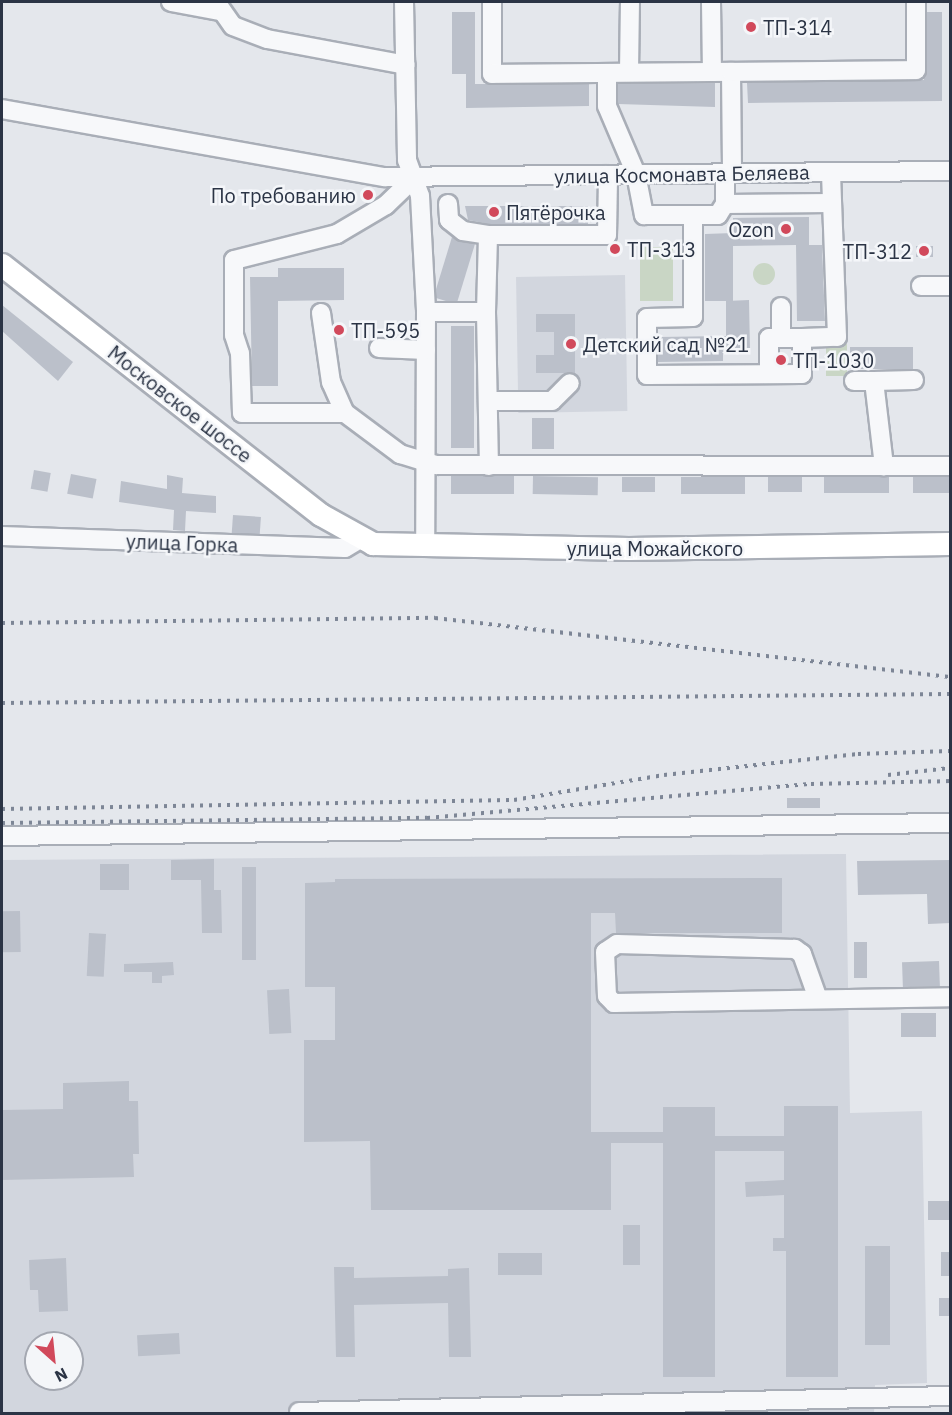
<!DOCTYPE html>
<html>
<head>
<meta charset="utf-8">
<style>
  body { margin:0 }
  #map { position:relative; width:952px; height:1415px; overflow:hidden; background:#e4e7ec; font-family:"IBM Plex Sans",sans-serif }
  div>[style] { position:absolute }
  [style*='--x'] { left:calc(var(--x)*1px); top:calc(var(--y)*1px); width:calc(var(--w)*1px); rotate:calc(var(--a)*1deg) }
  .built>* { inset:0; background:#d2d6de; transform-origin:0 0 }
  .green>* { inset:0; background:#c9d6c5; transform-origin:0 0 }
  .round { border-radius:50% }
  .building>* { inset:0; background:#bbc0ca; transform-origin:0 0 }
  .roads { filter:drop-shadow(2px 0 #a9aeb7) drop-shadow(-2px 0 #a9aeb7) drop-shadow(0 2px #a9aeb7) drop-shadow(0 -2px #a9aeb7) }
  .minor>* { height:18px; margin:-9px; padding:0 9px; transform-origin:9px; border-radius:9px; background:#f7f8fa }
  .major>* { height:22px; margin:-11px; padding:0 11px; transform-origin:11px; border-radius:11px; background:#fff }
  .rail>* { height:4px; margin-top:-2px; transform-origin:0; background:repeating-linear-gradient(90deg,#7d8696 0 3px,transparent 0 9px) }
  .dots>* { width:16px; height:16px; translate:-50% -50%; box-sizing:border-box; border:3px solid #f4f6f9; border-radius:50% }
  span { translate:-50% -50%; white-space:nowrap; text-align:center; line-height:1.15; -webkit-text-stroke:5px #f4f6f9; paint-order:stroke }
  .poi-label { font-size:20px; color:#2b3445 }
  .left { translate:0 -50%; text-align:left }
  .right { translate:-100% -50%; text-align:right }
  .street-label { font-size:20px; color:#2b3445 }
  .frame { position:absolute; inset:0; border:3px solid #2b3445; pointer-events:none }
  .north { position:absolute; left:24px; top:1331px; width:60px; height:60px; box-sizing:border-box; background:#f4f6f9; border:2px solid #a4a8b1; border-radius:50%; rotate:153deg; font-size:16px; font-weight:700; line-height:24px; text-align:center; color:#2b3445 }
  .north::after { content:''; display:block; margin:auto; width:21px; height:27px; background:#d1495b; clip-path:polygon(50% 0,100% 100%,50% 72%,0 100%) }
</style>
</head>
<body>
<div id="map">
  <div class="built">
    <i style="left:625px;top:275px;width:136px;height:109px;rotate:89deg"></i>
    <i style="clip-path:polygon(evenodd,846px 854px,850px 1113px,922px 1111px,927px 1383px,875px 1385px,874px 1414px,2px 1413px,2px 860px,846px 854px,36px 1343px,72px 1343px,72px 1379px,36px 1379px,36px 1343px)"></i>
  </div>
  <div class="green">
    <i style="left:640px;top:247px;width:33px;height:54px"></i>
    <i class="round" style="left:753px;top:263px;width:22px;height:22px"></i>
    <i style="left:847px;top:344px;width:32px;height:21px;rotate:90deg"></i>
  </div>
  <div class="building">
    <i style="clip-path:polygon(452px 12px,475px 12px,475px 84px,589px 84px,589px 106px,466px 108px,466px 74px,452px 74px)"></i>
    <i style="clip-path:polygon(927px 12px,942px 12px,942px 101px,748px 103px,747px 83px,924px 80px)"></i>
    <i style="clip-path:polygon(715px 83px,715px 107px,618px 104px,618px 84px)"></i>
    <i style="clip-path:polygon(465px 206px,588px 206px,588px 224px,489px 224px,468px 220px)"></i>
    <i style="clip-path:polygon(809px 217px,809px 245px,822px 245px,825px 321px,797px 321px,796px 245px,733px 246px,733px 301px,705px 301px,705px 234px,733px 233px,733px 218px)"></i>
    <i style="left:452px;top:237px;width:24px;height:63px;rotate:17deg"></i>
    <i style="left:916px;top:246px;width:17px;height:11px"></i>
    <i style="clip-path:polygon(278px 268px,344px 268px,344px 300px,278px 301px,278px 386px,252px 386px,250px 277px,278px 277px)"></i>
    <i style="clip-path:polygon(749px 300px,750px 350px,723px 350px,723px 361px,658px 362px,658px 337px,726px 336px,726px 301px)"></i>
    <i style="clip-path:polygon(2px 305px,73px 362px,58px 381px,2px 331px)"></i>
    <i style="clip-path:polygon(536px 314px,575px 314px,575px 373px,536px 373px,536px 355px,554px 355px,554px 332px,536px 332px)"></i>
    <i style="left:451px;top:326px;width:23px;height:122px"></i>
    <i style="left:913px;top:347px;width:22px;height:63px;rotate:90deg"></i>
    <i style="left:532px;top:418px;width:22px;height:31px"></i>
    <i style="left:34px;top:470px;width:17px;height:19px;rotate:10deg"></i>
    <i style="left:71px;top:474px;width:26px;height:20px;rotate:11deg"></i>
    <i style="clip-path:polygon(167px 475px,183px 478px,182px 493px,216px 496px,216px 513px,186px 511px,185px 531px,173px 530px,174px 510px,119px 502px,121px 481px,167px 489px)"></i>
    <i style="left:451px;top:476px;width:63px;height:18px"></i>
    <i style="left:533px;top:476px;width:65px;height:18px;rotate:1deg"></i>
    <i style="left:622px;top:477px;width:33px;height:15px"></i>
    <i style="left:681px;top:477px;width:64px;height:17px"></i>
    <i style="left:768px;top:477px;width:34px;height:15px"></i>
    <i style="left:824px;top:477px;width:65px;height:16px"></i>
    <i style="left:913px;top:477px;width:36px;height:16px"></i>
    <i style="left:233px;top:515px;width:28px;height:18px;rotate:4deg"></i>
    <i style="left:787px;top:798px;width:33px;height:10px"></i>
    <i style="clip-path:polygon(214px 859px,214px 890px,221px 890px,222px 933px,202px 933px,201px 880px,171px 880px,171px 860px)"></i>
    <i style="clip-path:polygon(951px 860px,951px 923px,928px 924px,927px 894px,858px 895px,857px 861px)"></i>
    <i style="left:129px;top:864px;width:26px;height:29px;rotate:90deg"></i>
    <i style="left:242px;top:867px;width:14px;height:93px"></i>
    <i style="clip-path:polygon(782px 878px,782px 933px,616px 933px,615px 913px,591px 913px,591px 1132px,663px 1132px,663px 1107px,715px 1107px,715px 1136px,784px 1136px,784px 1106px,838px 1106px,838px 1377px,786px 1377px,786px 1251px,773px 1251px,773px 1238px,784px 1238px,784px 1195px,746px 1197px,745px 1182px,784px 1180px,784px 1151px,715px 1151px,715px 1377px,663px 1377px,663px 1143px,611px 1143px,611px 1210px,371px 1210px,370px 1141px,304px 1142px,304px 1040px,335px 1040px,335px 987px,305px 987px,305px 883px,335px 882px,335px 879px)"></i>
    <i style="left:20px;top:911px;width:41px;height:18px;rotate:89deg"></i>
    <i style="left:89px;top:933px;width:17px;height:43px;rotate:3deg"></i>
    <i style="left:854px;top:942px;width:13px;height:36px"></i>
    <i style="left:939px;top:961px;width:25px;height:37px;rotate:88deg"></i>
    <i style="clip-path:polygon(173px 962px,174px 975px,162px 976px,162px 983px,152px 983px,152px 972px,124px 972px,124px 964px)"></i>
    <i style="left:289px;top:989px;width:44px;height:22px;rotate:87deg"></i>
    <i style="left:936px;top:1013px;width:24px;height:35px;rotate:90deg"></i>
    <i style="clip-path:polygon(129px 1081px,129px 1101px,138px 1101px,139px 1154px,133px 1154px,134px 1177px,2px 1180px,2px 1110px,63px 1109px,63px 1083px)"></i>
    <i style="left:951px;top:1201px;width:19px;height:23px;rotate:90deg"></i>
    <i style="left:640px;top:1225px;width:40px;height:17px;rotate:90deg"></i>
    <i style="left:865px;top:1246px;width:25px;height:99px"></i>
    <i style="left:941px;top:1252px;width:10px;height:24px"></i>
    <i style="left:498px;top:1253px;width:44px;height:22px"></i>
    <i style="clip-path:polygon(66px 1258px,68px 1311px,39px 1312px,38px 1290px,30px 1290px,29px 1260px)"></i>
    <i style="clip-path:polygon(334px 1267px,354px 1267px,354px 1278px,448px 1276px,448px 1269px,469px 1268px,471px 1357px,449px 1357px,448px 1303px,354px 1305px,355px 1357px,336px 1357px)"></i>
    <i style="left:939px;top:1298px;width:12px;height:18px"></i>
    <i style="left:179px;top:1333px;width:21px;height:42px;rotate:87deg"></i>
  </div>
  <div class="roads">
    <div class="minor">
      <i style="--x:171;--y:2;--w:49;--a:10.6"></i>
      <i style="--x:216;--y:2;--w:29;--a:55"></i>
      <i style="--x:233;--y:26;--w:36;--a:21"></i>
      <i style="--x:267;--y:39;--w:141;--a:10.6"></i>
      <i style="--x:404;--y:2;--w:158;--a:88.9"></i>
      <i style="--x:407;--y:160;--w:38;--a:70"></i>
      <i style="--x:420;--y:196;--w:116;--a:87"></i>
      <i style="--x:426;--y:312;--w:235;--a:90.2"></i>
      <i style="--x:492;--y:2;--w:72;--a:90"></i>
      <i style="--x:492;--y:74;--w:239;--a:-0.5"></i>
      <i style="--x:731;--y:72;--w:101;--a:89.4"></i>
      <i style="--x:711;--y:2;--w:70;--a:89.2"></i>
      <i style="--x:629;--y:72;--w:70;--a:-89.2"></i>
      <i style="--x:731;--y:72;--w:185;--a:-0.6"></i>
      <i style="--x:916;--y:70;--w:68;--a:-90"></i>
      <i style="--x:607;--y:73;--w:33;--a:90"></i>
      <i style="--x:607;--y:106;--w:74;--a:66.9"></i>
      <i style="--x:636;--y:174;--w:42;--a:79"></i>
      <i style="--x:644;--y:215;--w:49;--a:0"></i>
      <i style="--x:693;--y:215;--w:102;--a:90"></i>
      <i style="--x:693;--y:317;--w:46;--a:178.8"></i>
      <i style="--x:647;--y:318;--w:57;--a:90"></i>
      <i style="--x:647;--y:375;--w:155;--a:-0.4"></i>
      <i style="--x:802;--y:374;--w:36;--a:-90"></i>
      <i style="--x:802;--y:338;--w:35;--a:-2"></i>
      <i style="--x:837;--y:337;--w:165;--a:-92.1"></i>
      <i style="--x:2;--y:109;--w:389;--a:10.1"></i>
      <i style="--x:385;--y:177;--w:565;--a:-0.61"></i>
      <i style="--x:414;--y:178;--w:39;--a:136"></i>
      <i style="--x:386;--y:205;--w:57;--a:149.4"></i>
      <i style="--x:337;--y:234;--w:106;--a:165.8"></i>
      <i style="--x:234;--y:260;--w:75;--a:90"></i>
      <i style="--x:234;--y:335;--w:19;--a:72"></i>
      <i style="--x:240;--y:353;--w:60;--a:88.1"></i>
      <i style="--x:242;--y:413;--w:103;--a:0"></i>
      <i style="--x:345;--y:413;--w:69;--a:36.7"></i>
      <i style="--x:400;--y:454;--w:38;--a:17"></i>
      <i style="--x:436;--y:465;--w:514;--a:0.11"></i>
      <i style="--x:448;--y:204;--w:16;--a:86"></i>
      <i style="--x:449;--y:220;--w:18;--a:38"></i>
      <i style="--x:463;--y:231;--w:25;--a:9"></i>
      <i style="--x:725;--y:204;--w:106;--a:-0.5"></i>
      <i style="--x:693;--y:215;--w:25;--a:0"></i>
      <i style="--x:718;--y:215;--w:13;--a:-58"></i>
      <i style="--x:725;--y:204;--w:31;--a:-90"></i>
      <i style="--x:921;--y:286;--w:29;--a:0"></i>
      <i style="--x:781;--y:307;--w:31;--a:90"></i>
      <i style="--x:426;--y:312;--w:60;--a:0"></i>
      <i style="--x:486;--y:312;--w:77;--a:-88.5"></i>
      <i style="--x:488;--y:235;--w:119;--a:0"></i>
      <i style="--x:607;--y:235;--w:60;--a:-89"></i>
      <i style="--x:486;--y:312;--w:154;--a:88.9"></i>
      <i style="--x:321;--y:313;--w:70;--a:81.8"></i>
      <i style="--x:331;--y:382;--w:34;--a:66"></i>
      <i style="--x:379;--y:348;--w:47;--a:2.4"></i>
      <i style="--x:769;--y:374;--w:36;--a:-90"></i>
      <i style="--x:769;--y:338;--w:33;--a:0"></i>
      <i style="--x:854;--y:381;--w:20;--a:0"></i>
      <i style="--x:874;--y:381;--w:86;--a:83.3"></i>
      <i style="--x:874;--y:381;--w:40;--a:-1.4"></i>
      <i style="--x:488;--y:401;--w:64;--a:0"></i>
      <i style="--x:552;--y:401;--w:25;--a:-45"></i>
      <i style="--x:2;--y:536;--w:343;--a:2"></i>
      <i style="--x:345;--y:548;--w:17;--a:-31"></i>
      <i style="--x:2;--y:836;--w:948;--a:-0.79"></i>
      <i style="--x:818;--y:999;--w:48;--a:-109.6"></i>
      <i style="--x:802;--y:954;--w:9;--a:-144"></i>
      <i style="--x:795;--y:949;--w:178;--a:-178.4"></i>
      <i style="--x:617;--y:944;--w:14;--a:146"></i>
      <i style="--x:605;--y:952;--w:44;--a:87.4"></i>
      <i style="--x:607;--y:996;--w:10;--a:45"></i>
      <i style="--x:614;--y:1003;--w:336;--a:-1"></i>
      <i style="--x:299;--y:1412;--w:651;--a:-1.41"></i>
    </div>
    <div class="major">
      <i style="--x:2;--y:265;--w:405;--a:38.1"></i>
      <i style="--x:321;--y:515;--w:60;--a:29.1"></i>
      <i style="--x:373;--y:544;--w:256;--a:1.1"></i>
      <i style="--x:629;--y:549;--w:321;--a:-0.9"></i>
    </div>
  </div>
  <div class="rail">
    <i style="--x:2;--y:623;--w:433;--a:-0.7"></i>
    <i style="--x:435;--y:618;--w:518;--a:6.54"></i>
    <i style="--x:2;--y:703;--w:948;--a:-0.54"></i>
    <i style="--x:888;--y:775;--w:62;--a:-6.4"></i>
    <i style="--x:2;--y:809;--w:512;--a:-1.01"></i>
    <i style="--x:514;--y:800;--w:152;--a:-9.5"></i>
    <i style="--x:664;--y:775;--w:195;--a:-6.2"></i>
    <i style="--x:858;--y:754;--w:92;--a:-1.9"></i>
    <i style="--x:2;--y:823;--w:425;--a:-0.7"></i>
    <i style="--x:427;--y:818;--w:386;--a:-5.1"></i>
    <i style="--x:811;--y:784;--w:139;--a:-1.2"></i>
  </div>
  <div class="dots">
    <i style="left:751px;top:27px;background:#d1495b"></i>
    <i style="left:368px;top:195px;background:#d1495b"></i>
    <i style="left:494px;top:212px;background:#d1495b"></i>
    <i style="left:786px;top:229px;background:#d1495b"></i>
    <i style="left:615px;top:249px;background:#d1495b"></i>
    <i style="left:924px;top:251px;background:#d1495b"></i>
    <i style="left:339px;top:330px;background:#d1495b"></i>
    <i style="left:571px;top:344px;background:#d1495b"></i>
    <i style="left:781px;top:360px;background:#d1495b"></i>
  </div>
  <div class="poi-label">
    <span class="left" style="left:763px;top:27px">ТП-314</span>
    <span class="right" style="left:356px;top:195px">По требованию</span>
    <span class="left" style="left:506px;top:212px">Пятёрочка</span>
    <span class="right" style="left:774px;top:229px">Ozon</span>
    <span class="left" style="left:627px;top:249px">ТП-313</span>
    <span class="right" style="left:912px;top:251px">ТП-312</span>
    <span class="left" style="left:351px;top:330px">ТП-595</span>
    <span class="left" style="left:583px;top:344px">Детский сад №21</span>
    <span class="left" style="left:793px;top:360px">ТП-1030</span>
  </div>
  <div class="street-label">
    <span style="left:682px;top:174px;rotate:-1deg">улица Космонавта Беляева</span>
    <span style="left:180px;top:404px;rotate:38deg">Московское шоссе</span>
    <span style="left:182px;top:543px;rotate:2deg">улица Горка</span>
    <span style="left:655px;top:548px">улица Можайского</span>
  </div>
  <div class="frame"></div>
  <div class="north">N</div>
</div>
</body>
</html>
